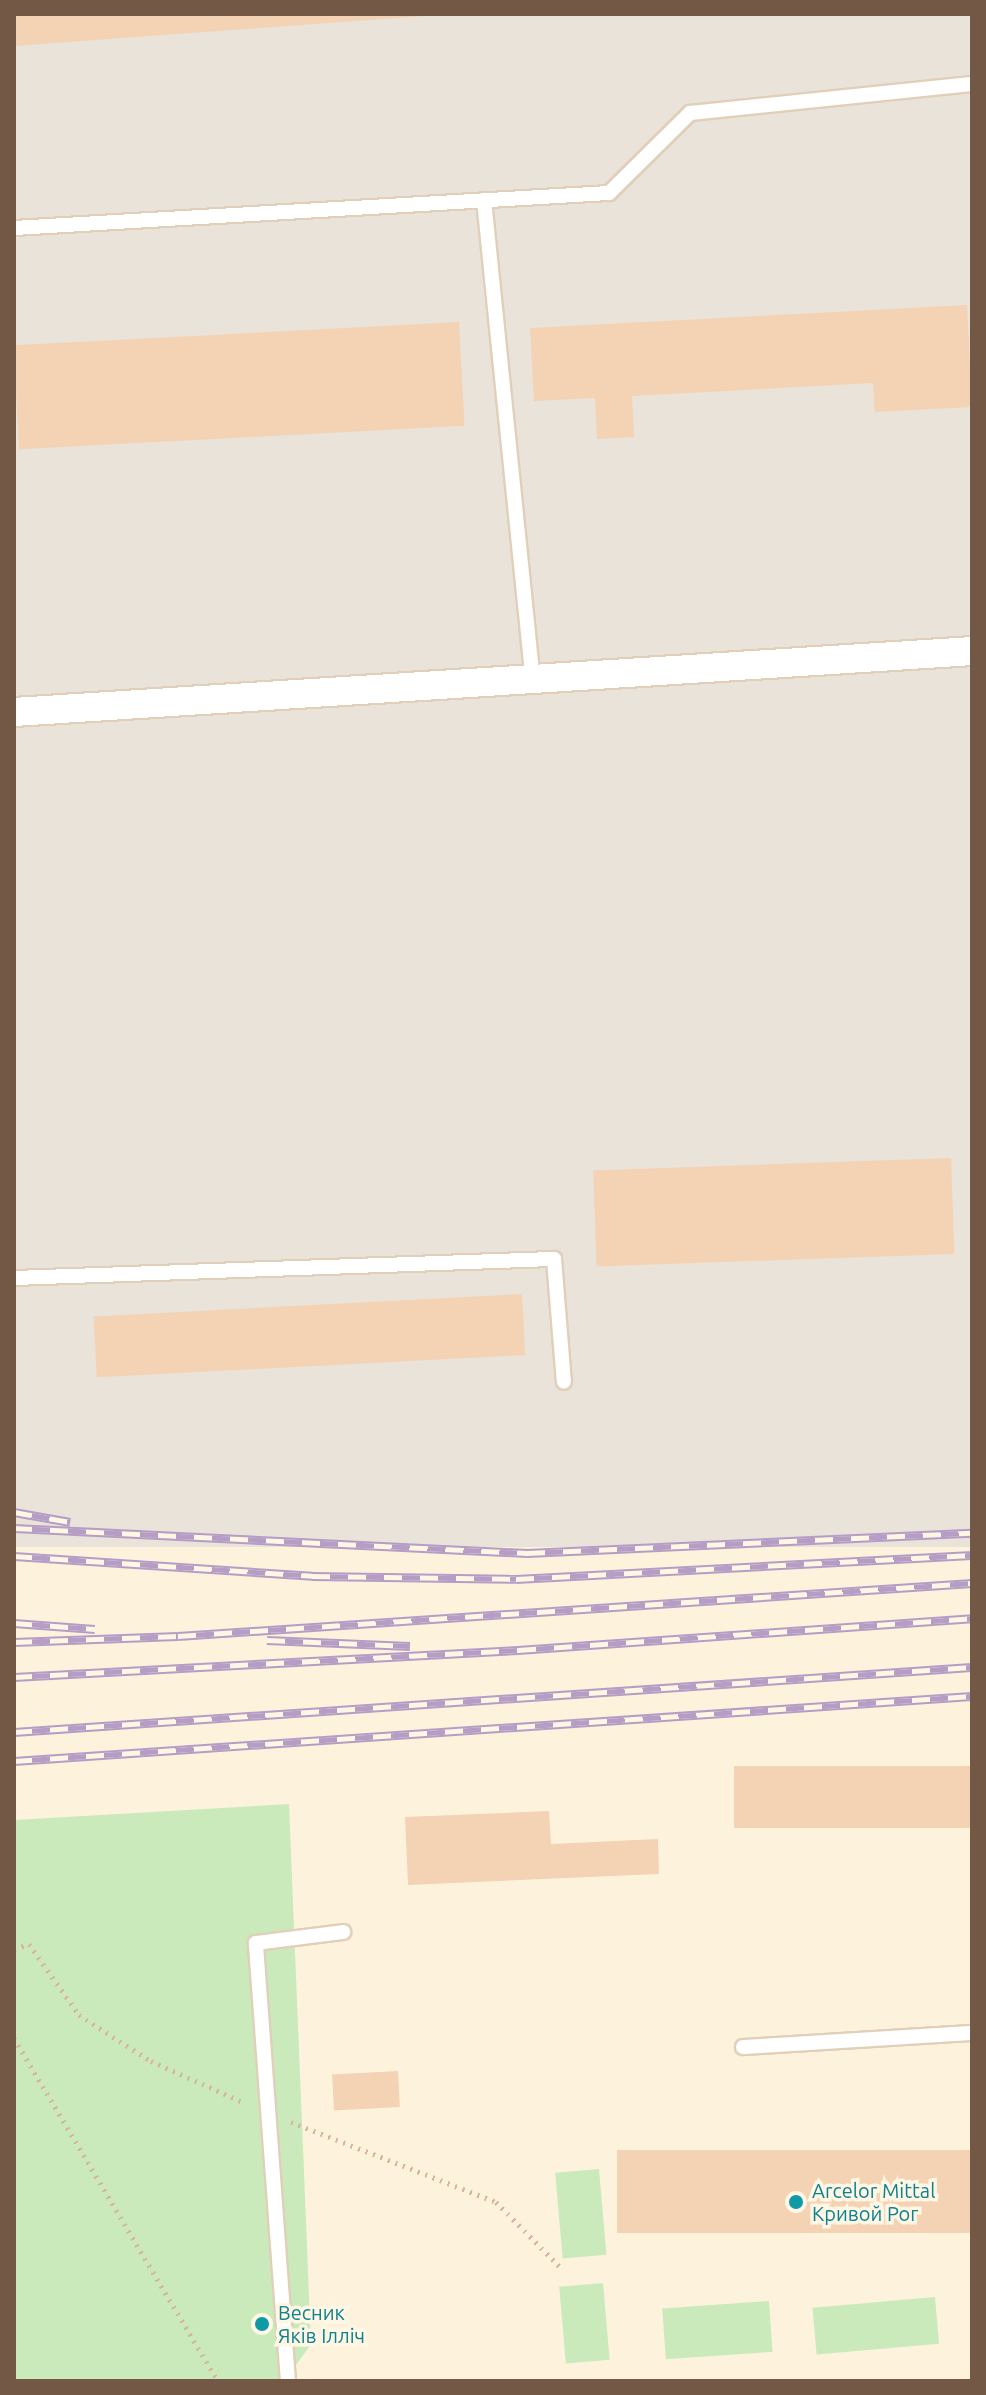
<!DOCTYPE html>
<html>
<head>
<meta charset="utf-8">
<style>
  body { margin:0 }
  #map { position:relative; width:986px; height:2395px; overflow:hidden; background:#fdf3dd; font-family:Ubuntu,sans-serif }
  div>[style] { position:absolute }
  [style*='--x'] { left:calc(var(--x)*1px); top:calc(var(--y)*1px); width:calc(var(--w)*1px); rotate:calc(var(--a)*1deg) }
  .industrial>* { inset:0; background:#eae3da; transform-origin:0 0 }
  .green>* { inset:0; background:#cbeabc; transform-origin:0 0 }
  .building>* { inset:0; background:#f4d2b4; transform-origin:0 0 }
  .path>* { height:5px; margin-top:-2.5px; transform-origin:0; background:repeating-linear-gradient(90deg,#d8b598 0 2px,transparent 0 8px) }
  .roads { filter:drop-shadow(2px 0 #e1cfb9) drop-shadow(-2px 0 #e1cfb9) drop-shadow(0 2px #e1cfb9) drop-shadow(0 -2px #e1cfb9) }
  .service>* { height:14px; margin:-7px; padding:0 7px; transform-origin:7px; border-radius:7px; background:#fff }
  .minor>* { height:28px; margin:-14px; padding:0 14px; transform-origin:14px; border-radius:14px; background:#fff }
  .rail>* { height:9px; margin-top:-4.5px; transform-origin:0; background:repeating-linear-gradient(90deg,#fff6e4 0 18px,#b69dc5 0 36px); box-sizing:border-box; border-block:2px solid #b69dc5 }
  .dots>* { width:22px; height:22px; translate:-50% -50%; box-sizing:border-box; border:4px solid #fff6e4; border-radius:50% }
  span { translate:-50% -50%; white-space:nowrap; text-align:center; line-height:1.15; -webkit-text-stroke:7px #fff6e4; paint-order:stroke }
  .culture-label { font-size:20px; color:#0d838f }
  .left { translate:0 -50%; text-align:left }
  .frame { position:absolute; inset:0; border:16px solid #735945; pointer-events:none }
</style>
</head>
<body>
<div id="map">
  <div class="industrial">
    <i style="left:14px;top:14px;width:958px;height:1533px"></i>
  </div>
  <div class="green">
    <i style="clip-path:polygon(289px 1804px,311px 2344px,285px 2381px,14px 2381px,14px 1820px)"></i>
    <i style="left:599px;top:2169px;width:86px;height:44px;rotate:85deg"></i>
    <i style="left:603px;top:2283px;width:77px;height:44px;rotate:85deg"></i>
    <i style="left:935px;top:2297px;width:47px;height:123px;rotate:85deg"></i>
    <i style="left:769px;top:2301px;width:51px;height:107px;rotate:86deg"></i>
  </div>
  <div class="building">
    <i style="clip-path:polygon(14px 14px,424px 14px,424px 16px,14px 46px)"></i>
    <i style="clip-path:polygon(967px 305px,972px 407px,875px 412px,873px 383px,632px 396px,634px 437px,597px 439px,595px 398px,534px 401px,530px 328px)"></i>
    <i style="left:459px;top:322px;width:104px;height:446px;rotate:87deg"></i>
    <i style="left:951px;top:1158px;width:96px;height:358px;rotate:88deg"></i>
    <i style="left:522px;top:1294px;width:61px;height:429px;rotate:87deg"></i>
    <i style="left:972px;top:1766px;width:62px;height:238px;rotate:90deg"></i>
    <i style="clip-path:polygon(549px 1811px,551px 1844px,658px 1839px,659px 1874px,408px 1885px,405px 1817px)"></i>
    <i style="left:398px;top:2071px;width:36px;height:66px;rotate:87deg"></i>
    <i style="left:972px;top:2150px;width:83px;height:355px;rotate:90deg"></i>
  </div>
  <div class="path">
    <i style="--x:14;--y:1949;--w:16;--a:-18"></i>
    <i style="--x:29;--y:1944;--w:87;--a:54.8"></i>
    <i style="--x:79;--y:2015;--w:85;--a:32.6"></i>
    <i style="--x:151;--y:2061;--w:103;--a:24.1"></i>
    <i style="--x:14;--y:2038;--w:399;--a:59.3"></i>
    <i style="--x:291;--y:2122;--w:220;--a:21.3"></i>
    <i style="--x:496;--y:2202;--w:91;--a:45.4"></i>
  </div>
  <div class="roads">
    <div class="service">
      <i style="--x:484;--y:200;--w:482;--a:84.2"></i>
      <i style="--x:14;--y:228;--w:596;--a:-3.37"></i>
      <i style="--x:609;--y:193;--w:114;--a:-44.6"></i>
      <i style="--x:690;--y:113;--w:283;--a:-5.9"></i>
      <i style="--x:14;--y:1278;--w:540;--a:-2.02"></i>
      <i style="--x:554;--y:1259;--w:123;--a:85.4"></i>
      <i style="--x:743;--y:2047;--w:229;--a:-3.5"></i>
      <i style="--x:288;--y:2381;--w:439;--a:-94.2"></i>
      <i style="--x:256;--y:1943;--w:88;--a:-7.2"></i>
    </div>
    <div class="minor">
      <i style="--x:14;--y:712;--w:960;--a:-3.64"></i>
    </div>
  </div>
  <div class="rail">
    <i style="--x:14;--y:1512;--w:57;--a:10.1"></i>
    <i style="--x:14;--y:1528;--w:514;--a:2.79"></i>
    <i style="--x:527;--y:1553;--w:445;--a:-2.6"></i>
    <i style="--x:14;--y:1556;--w:299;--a:3.8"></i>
    <i style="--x:312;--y:1576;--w:204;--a:0.8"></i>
    <i style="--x:516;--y:1579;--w:457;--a:-3"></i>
    <i style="--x:14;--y:1623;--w:81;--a:4.2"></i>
    <i style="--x:267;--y:1640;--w:143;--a:2.4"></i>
    <i style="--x:14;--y:1642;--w:164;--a:-2.1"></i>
    <i style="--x:178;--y:1636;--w:796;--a:-3.82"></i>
    <i style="--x:14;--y:1677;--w:505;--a:-3.07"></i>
    <i style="--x:518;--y:1650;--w:455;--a:-4"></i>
    <i style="--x:14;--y:1732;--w:960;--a:-3.88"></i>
    <i style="--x:14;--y:1761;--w:960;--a:-3.88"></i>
  </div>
  <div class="dots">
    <i style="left:796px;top:2202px;background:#0f9aa8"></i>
    <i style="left:262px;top:2324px;background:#0f9aa8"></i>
  </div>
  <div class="culture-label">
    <span class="left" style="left:812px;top:2202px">Arcelor Mittal<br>Кривой Рог</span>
    <span class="left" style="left:278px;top:2324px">Весник<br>Яків Ілліч</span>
  </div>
  <div class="frame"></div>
</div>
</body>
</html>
